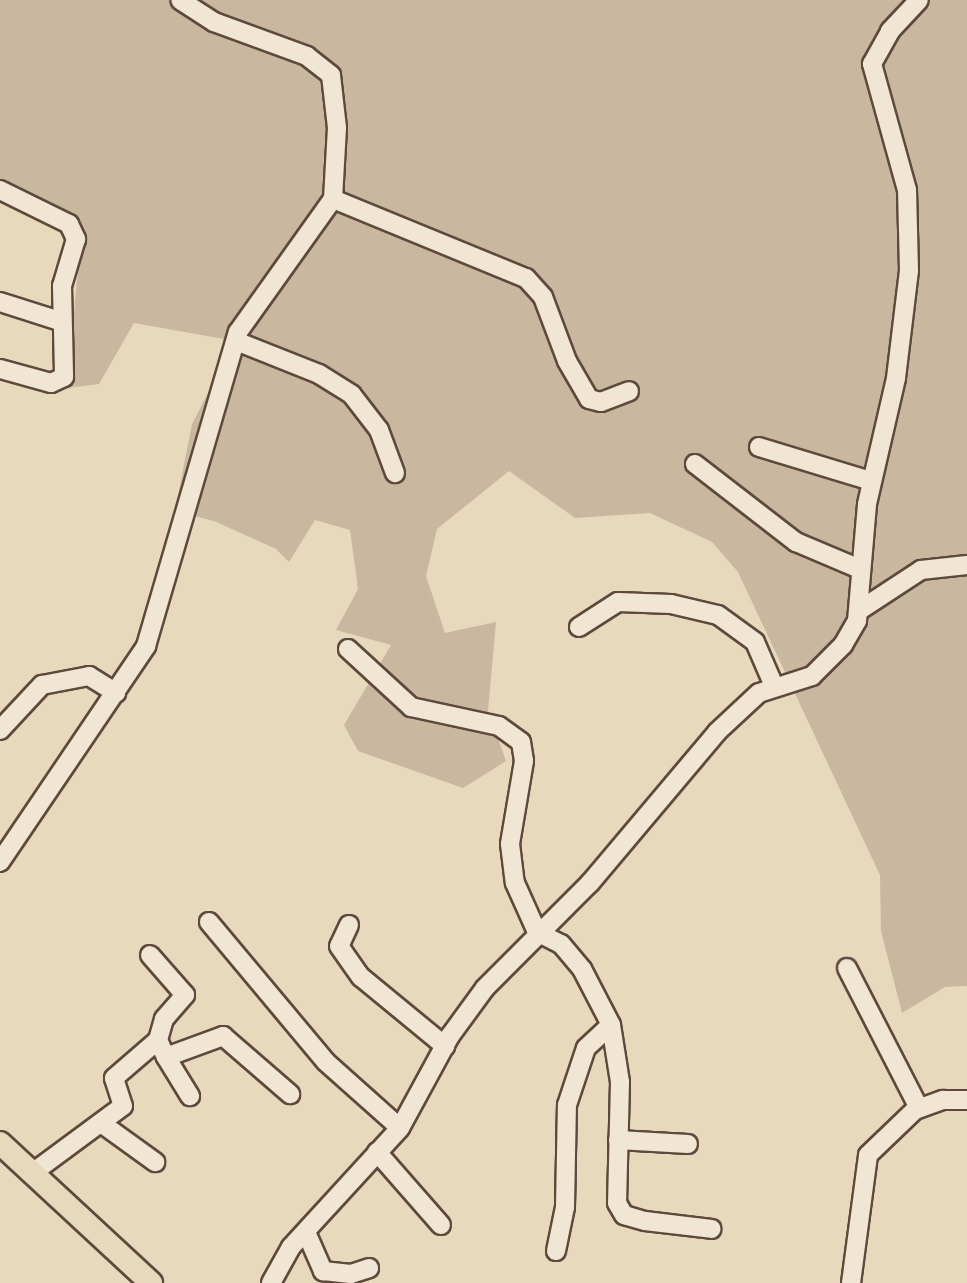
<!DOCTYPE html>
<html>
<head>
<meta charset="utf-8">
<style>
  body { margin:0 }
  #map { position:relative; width:967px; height:1283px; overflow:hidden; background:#e8d8bc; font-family:"Gentium Book Plus",serif }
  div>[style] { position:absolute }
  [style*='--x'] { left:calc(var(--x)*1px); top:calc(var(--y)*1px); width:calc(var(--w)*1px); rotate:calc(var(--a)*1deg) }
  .green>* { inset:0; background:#c9b89f }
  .roads { filter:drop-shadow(2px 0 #5d4a3c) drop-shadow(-2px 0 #5d4a3c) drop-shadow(0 2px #5d4a3c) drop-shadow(0 -2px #5d4a3c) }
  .minor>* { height:18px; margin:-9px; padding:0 9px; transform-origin:9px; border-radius:9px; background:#f0e6d3 }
  .major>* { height:22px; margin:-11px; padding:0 11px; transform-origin:11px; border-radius:11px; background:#e8d8bc }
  span { translate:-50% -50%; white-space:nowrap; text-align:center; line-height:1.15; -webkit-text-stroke:5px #f0e6d3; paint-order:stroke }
</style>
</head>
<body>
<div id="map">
  <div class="green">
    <i style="clip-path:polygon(0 0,967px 0,967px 986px,945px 987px,902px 1013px,881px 931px,880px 875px,738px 572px,712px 542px,650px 513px,575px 518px,509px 471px,437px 529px,426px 576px,445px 633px,496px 622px,488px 711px,506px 761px,463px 788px,358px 751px,344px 725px,391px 645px,336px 630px,358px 589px,350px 530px,315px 520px,289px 562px,276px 549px,214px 521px,175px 511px,192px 424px,235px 341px,134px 323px,99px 384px,67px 388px,82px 228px,0 185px)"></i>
  </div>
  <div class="roads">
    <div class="minor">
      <i style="--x:0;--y:190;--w:77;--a:26.2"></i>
      <i style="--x:69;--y:224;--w:17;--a:65"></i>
      <i style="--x:76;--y:239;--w:49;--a:106.6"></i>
      <i style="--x:62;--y:286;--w:91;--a:88.7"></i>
      <i style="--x:64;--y:377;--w:14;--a:155"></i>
      <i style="--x:51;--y:383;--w:53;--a:-164.6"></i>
      <i style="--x:333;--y:199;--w:209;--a:22.3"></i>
      <i style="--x:526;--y:278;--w:25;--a:48"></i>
      <i style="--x:543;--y:297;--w:68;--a:69.4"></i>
      <i style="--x:567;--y:361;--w:44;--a:59.9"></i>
      <i style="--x:589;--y:399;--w:12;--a:14"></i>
      <i style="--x:601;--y:402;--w:30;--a:-21"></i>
      <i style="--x:0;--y:302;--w:63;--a:17.6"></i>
      <i style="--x:236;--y:341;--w:89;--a:21.7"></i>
      <i style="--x:319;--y:374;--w:39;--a:32"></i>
      <i style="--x:352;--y:395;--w:44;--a:52.4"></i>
      <i style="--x:379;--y:430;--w:46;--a:69.6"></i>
      <i style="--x:759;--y:447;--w:117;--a:16.9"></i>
      <i style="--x:695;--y:464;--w:128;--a:37.7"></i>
      <i style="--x:796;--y:542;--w:69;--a:22.9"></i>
      <i style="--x:860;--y:610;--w:73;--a:-33.3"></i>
      <i style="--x:921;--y:570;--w:46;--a:-6.2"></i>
      <i style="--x:579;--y:627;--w:46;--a:-32.7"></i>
      <i style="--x:618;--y:602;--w:53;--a:2.2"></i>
      <i style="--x:671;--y:604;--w:48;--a:13.2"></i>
      <i style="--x:718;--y:615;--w:46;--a:36.1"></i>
      <i style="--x:755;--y:642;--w:48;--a:66.6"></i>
      <i style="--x:348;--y:649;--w:86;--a:42.6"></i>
      <i style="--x:411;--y:707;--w:90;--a:12.2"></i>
      <i style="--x:499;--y:726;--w:27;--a:36"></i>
      <i style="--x:521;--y:742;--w:19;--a:81"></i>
      <i style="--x:524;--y:761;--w:84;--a:99.6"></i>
      <i style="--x:510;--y:844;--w:39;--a:83"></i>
      <i style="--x:515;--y:883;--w:54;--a:65.8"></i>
      <i style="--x:537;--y:932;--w:27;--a:27"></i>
      <i style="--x:561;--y:944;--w:33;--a:50"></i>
      <i style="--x:582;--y:969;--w:63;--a:62.6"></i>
      <i style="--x:611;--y:1025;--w:58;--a:81"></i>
      <i style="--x:620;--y:1082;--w:121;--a:91.4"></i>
      <i style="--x:617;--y:1203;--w:14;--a:60"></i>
      <i style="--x:624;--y:1215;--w:22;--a:16"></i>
      <i style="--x:645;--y:1221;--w:67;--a:6.8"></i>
      <i style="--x:0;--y:730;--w:62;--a:-47"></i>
      <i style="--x:42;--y:685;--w:48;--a:-10.8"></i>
      <i style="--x:89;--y:676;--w:32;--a:32"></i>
      <i style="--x:0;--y:862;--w:261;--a:-55.9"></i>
      <i style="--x:146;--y:646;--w:327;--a:-73.7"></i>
      <i style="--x:238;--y:332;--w:163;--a:-54.5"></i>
      <i style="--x:333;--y:199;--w:71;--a:-86.8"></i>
      <i style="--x:337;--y:128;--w:53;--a:-96.5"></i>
      <i style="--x:331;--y:75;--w:31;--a:-142"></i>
      <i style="--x:307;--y:56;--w:99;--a:-159.9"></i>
      <i style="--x:214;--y:22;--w:40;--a:-147.1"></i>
      <i style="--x:209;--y:922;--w:182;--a:50.1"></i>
      <i style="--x:326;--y:1062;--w:99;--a:41.7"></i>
      <i style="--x:349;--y:925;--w:23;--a:115"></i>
      <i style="--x:339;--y:946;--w:38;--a:55"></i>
      <i style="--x:361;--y:977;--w:109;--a:39.4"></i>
      <i style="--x:847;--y:968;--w:157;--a:62.8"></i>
      <i style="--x:158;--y:1040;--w:19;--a:65"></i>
      <i style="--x:166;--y:1057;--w:61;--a:-20.2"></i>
      <i style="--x:223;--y:1036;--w:89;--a:40.9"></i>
      <i style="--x:166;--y:1057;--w:46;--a:58.4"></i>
      <i style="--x:101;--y:1123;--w:67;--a:35.8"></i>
      <i style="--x:618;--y:1140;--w:70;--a:3.3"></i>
      <i style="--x:377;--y:1152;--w:97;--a:48.8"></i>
      <i style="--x:31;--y:1174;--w:114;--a:-36.5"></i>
      <i style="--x:123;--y:1106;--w:29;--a:-108"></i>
      <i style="--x:114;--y:1078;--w:58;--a:-40.8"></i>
      <i style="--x:158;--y:1040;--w:22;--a:-74"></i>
      <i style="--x:164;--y:1019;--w:32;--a:-49"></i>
      <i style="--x:185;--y:995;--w:53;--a:-131.2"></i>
      <i style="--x:306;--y:1232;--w:43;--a:66.4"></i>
      <i style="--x:323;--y:1271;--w:28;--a:6"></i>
      <i style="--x:351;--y:1274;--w:19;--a:-18"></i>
      <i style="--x:556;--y:1251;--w:45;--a:-78.4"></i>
      <i style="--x:565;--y:1207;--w:102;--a:-88.9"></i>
      <i style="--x:567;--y:1105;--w:60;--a:-71.6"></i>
      <i style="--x:586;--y:1048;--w:34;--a:-43"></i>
      <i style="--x:271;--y:1283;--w:41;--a:-60.9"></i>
      <i style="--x:291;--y:1247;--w:161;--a:-47.5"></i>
      <i style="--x:400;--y:1128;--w:105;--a:-61.5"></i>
      <i style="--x:450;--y:1036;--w:59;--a:-53.9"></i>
      <i style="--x:485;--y:988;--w:148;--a:-45"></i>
      <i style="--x:590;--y:883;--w:197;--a:-49.9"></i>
      <i style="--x:717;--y:732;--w:57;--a:-42.9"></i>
      <i style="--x:759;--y:693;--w:56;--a:-17.8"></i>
      <i style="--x:812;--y:676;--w:44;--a:-45"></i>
      <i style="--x:843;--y:645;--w:28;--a:-60"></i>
      <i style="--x:857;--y:621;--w:117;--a:-85.1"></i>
      <i style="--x:867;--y:504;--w:129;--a:-77"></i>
      <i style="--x:896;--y:378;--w:108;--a:-83.1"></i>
      <i style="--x:909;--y:271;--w:81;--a:-91.4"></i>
      <i style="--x:907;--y:190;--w:131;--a:-105.5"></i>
      <i style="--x:872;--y:64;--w:38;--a:-61"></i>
      <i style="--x:890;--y:31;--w:42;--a:-46.9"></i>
      <i style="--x:851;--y:1283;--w:129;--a:-82.4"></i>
      <i style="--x:868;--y:1155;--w:65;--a:-43.8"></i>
      <i style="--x:915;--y:1110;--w:30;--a:-20"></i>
      <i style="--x:943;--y:1100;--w:24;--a:0"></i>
    </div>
    <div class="major">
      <i style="--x:0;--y:1143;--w:206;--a:42.8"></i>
    </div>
  </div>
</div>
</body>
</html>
